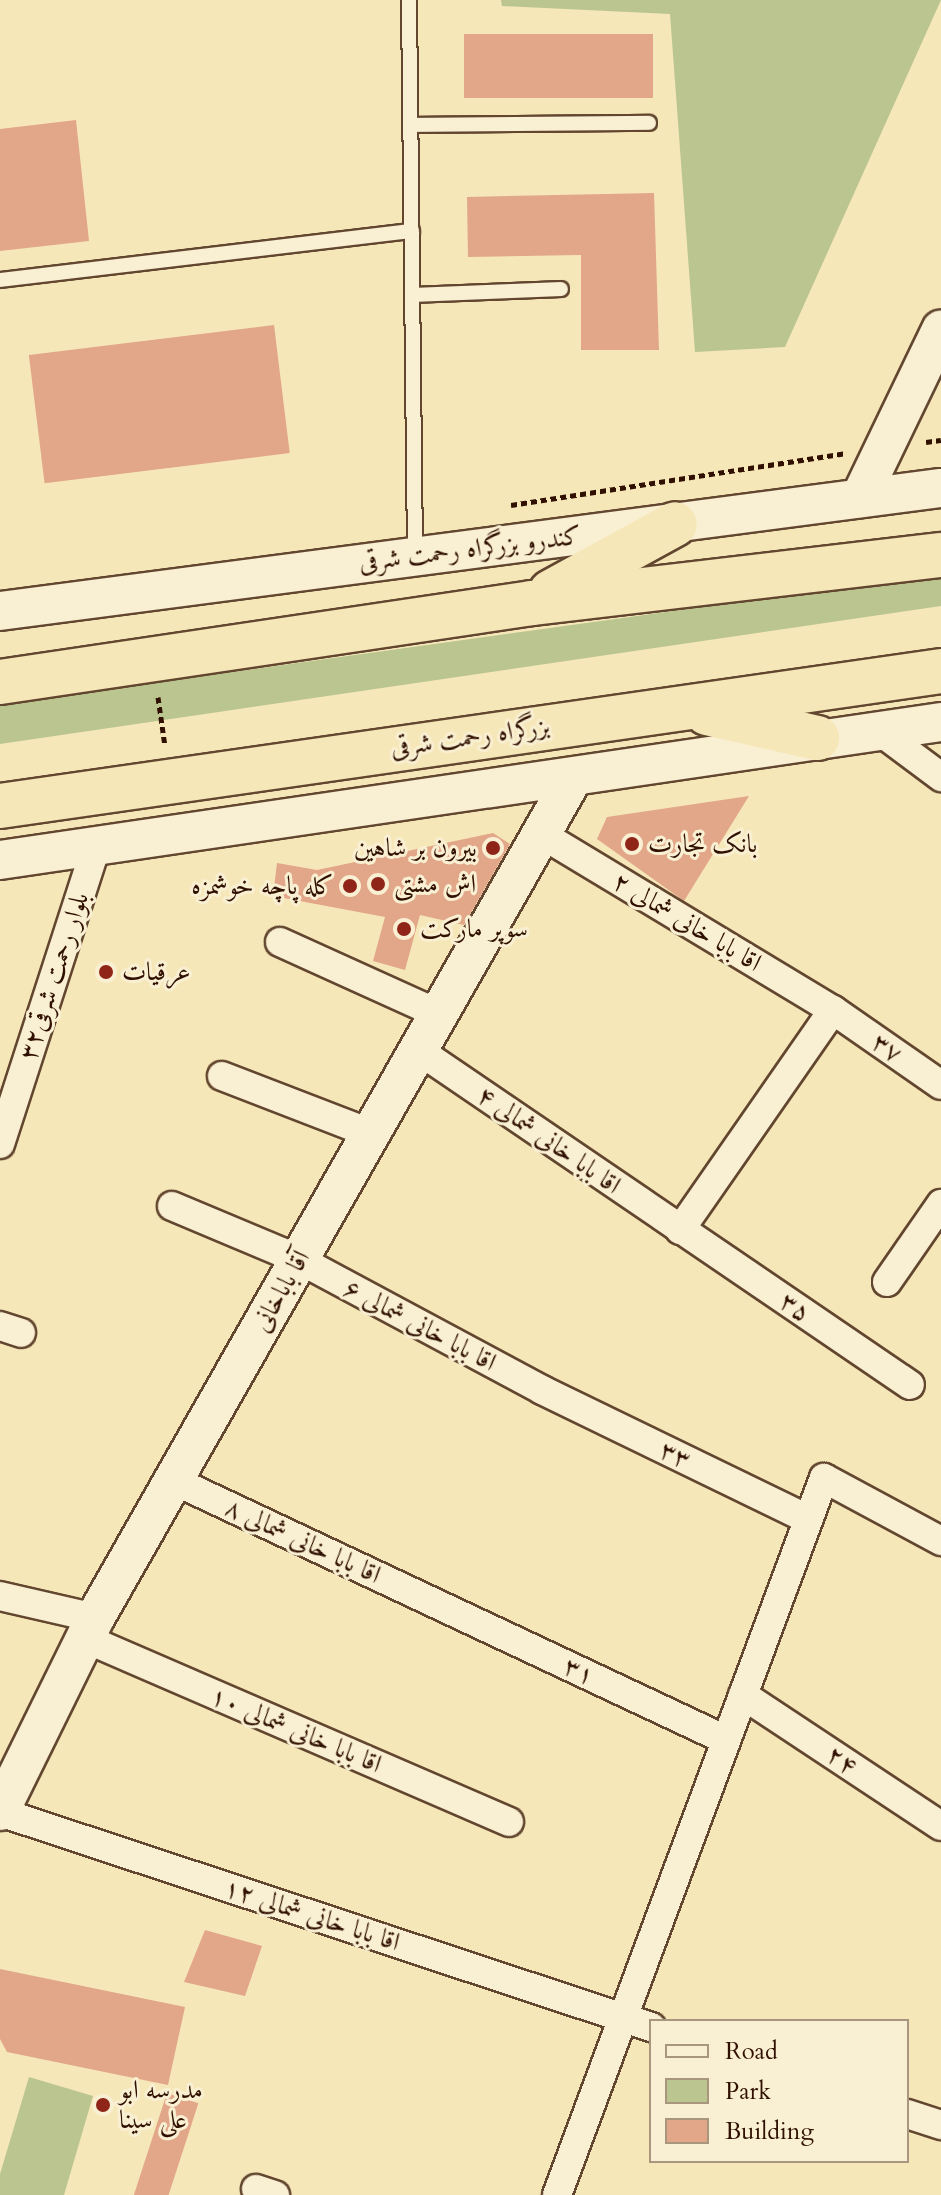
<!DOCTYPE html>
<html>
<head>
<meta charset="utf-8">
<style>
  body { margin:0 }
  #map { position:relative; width:941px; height:2195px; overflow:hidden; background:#f6e7b9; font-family:Cardo,Amiri,serif }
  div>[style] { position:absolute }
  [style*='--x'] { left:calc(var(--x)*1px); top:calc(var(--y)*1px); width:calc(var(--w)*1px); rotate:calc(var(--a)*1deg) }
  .green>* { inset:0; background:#bbc590 }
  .building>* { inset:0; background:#e2a689; transform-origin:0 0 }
  .path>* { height:5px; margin-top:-2.5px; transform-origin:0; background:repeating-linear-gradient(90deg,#301001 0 6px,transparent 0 10px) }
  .roads { filter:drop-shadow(2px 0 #62462f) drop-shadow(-2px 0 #62462f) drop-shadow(0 2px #62462f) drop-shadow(0 -2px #62462f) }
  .lane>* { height:14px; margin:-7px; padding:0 7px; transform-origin:7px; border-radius:7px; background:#f9efd2 }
  .street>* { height:28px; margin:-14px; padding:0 14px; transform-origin:14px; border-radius:14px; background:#f9efd2 }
  .secondary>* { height:38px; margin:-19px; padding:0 19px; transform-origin:19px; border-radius:19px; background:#f9efd2 }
  .highway>* { height:44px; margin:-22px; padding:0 22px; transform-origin:22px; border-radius:22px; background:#f6e7b9 }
  .dots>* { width:22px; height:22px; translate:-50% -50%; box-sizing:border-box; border:4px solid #f9efd2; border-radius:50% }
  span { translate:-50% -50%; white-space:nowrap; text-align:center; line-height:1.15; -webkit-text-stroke:6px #f9efd2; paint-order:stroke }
  .street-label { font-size:26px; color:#301001 }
  .poi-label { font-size:26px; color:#301001 }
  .left { translate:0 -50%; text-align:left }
  .right { translate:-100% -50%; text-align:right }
  .legend { position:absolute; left:649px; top:2019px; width:260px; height:144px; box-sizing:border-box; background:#f9efd2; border:2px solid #a9967e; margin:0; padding:10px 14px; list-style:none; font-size:24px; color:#301001 }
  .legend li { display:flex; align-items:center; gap:16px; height:40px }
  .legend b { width:40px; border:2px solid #a9967e }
</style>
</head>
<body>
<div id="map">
  <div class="green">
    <i style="clip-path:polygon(501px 0,941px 0,785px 347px,695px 352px,670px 14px,502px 6px)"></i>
    <i style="clip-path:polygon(941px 574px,941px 606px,0 744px,0 704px)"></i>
    <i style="clip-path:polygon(29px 2077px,93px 2096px,64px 2195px,0 2195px,0 2174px)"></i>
  </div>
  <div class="building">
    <i style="left:464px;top:34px;width:189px;height:64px"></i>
    <i style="clip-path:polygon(76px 120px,89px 241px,0 251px,0 129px)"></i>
    <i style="clip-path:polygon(654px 193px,659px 350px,581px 350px,581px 255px,468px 257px,467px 197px)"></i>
    <i style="left:274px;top:325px;width:129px;height:247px;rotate:83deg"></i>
    <i style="clip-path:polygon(749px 796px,684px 901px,597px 839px,607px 817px)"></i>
    <i style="clip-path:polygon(493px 833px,510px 844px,464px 925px,420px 915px,405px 970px,373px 961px,385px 917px,273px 896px,277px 863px,317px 870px)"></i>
    <i style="clip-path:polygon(205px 1930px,262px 1946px,245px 1996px,184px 1982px)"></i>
    <i style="clip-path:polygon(0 1969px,185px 2007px,168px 2085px,7px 2052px,0 2039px)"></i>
    <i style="left:167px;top:2093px;width:33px;height:107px;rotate:18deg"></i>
  </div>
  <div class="path">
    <i style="--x:926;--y:442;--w:15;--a:-8"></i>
    <i style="--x:511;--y:505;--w:338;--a:-8.8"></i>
    <i style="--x:158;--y:697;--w:49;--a:81.9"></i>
  </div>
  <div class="roads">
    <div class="lane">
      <i style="--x:409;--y:0;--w:555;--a:89.38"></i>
      <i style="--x:411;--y:125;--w:238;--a:-0.5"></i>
      <i style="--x:0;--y:280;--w:415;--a:-6.8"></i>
      <i style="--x:413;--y:295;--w:148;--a:-2.3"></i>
    </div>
    <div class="street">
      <i style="--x:878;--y:730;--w:79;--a:36.7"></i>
      <i style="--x:541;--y:834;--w:341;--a:31.1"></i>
      <i style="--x:833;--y:1010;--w:131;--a:34.8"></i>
      <i style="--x:280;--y:942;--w:175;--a:24.4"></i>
      <i style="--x:418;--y:1050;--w:595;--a:34.25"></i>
      <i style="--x:222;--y:1076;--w:164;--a:21.1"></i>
      <i style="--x:0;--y:1144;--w:313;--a:-72.1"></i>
      <i style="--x:172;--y:1206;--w:137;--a:22.8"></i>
      <i style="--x:298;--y:1259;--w:277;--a:28.2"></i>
      <i style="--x:542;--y:1390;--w:296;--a:25.9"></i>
      <i style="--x:680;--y:1230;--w:268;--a:-55.2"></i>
      <i style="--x:887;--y:1282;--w:95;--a:-55.3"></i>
      <i style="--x:0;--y:1326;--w:22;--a:18"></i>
      <i style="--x:173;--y:1480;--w:611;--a:25.18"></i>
      <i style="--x:0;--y:1596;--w:98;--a:13"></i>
      <i style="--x:84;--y:1638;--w:463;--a:23.4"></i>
      <i style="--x:743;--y:1695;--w:237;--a:33.5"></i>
      <i style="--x:0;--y:1812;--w:686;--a:18.28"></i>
      <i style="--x:907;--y:2114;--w:36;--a:18"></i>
      <i style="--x:256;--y:2189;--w:20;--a:18"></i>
      <i style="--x:557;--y:2195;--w:765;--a:-69.58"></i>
      <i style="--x:824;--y:1478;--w:133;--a:28.3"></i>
    </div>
    <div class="secondary">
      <i style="--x:860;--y:498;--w:187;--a:-64.3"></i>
      <i style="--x:0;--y:611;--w:949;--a:-7.45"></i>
      <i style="--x:0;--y:860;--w:951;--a:-8.34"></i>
      <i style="--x:0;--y:1811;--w:215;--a:-63.8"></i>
      <i style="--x:95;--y:1618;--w:966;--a:-60.36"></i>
    </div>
    <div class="highway">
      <i style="--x:551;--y:592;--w:141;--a:-28.7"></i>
      <i style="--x:0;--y:682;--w:538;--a:-8.45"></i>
      <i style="--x:532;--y:603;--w:412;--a:-6.7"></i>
      <i style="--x:707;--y:713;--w:113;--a:12.8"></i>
      <i style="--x:0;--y:806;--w:951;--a:-8.16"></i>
    </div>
  </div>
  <div class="dots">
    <i style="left:632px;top:844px;background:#8f2418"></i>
    <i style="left:493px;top:848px;background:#8f2418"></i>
    <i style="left:378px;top:884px;background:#8f2418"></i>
    <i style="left:350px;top:886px;background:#8f2418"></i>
    <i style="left:404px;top:929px;background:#8f2418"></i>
    <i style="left:106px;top:972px;background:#8f2418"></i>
    <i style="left:103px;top:2105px;background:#8f2418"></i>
  </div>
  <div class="street-label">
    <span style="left:470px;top:549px;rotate:-7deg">کندرو بزرگراه رحمت شرقی</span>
    <span style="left:470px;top:737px;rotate:-8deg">بزرگراه رحمت شرقی</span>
    <span style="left:687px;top:922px;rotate:31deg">۲ اقا بابا خانی شمالی</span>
    <span style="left:54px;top:976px;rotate:-72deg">بلوار رحمت شرقی۳۲</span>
    <span style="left:887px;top:1048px;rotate:35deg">۳۷</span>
    <span style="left:549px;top:1140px;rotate:35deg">۴ اقا بابا خانی شمالی</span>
    <span style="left:281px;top:1291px;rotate:-60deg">آقا باباخانی</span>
    <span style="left:795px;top:1307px;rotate:34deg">۳۵</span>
    <span style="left:420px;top:1325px;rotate:28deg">۶ اقا بابا خانی شمالی</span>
    <span style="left:675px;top:1455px;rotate:26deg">۳۳</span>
    <span style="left:303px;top:1541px;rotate:25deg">۸ اقا بابا خانی شمالی</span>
    <span style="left:579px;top:1671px;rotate:25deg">۳۱</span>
    <span style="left:296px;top:1730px;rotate:23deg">۱۰ اقا بابا خانی شمالی</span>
    <span style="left:842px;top:1760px;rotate:34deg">۲۴</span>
    <span style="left:312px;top:1915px;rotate:18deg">۱۲ اقا بابا خانی شمالی</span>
  </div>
  <div class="poi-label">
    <span class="left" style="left:648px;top:844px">بانک تجارت</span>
    <span class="right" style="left:477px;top:848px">بیرون بر شاهین</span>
    <span class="left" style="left:394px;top:884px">اش مشتی</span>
    <span class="right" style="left:334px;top:886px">کله پاچه خوشمزه</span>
    <span class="left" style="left:420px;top:929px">سوپر مارکت</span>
    <span class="left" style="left:122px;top:972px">عرقیات</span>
    <span class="left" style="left:119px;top:2105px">مدرسه ابو<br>علی سینا</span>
  </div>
  <ul class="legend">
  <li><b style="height:10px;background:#f9efd2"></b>Road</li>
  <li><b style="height:22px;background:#bbc590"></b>Park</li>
  <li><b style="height:22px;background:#e2a689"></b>Building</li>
  </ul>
</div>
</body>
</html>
